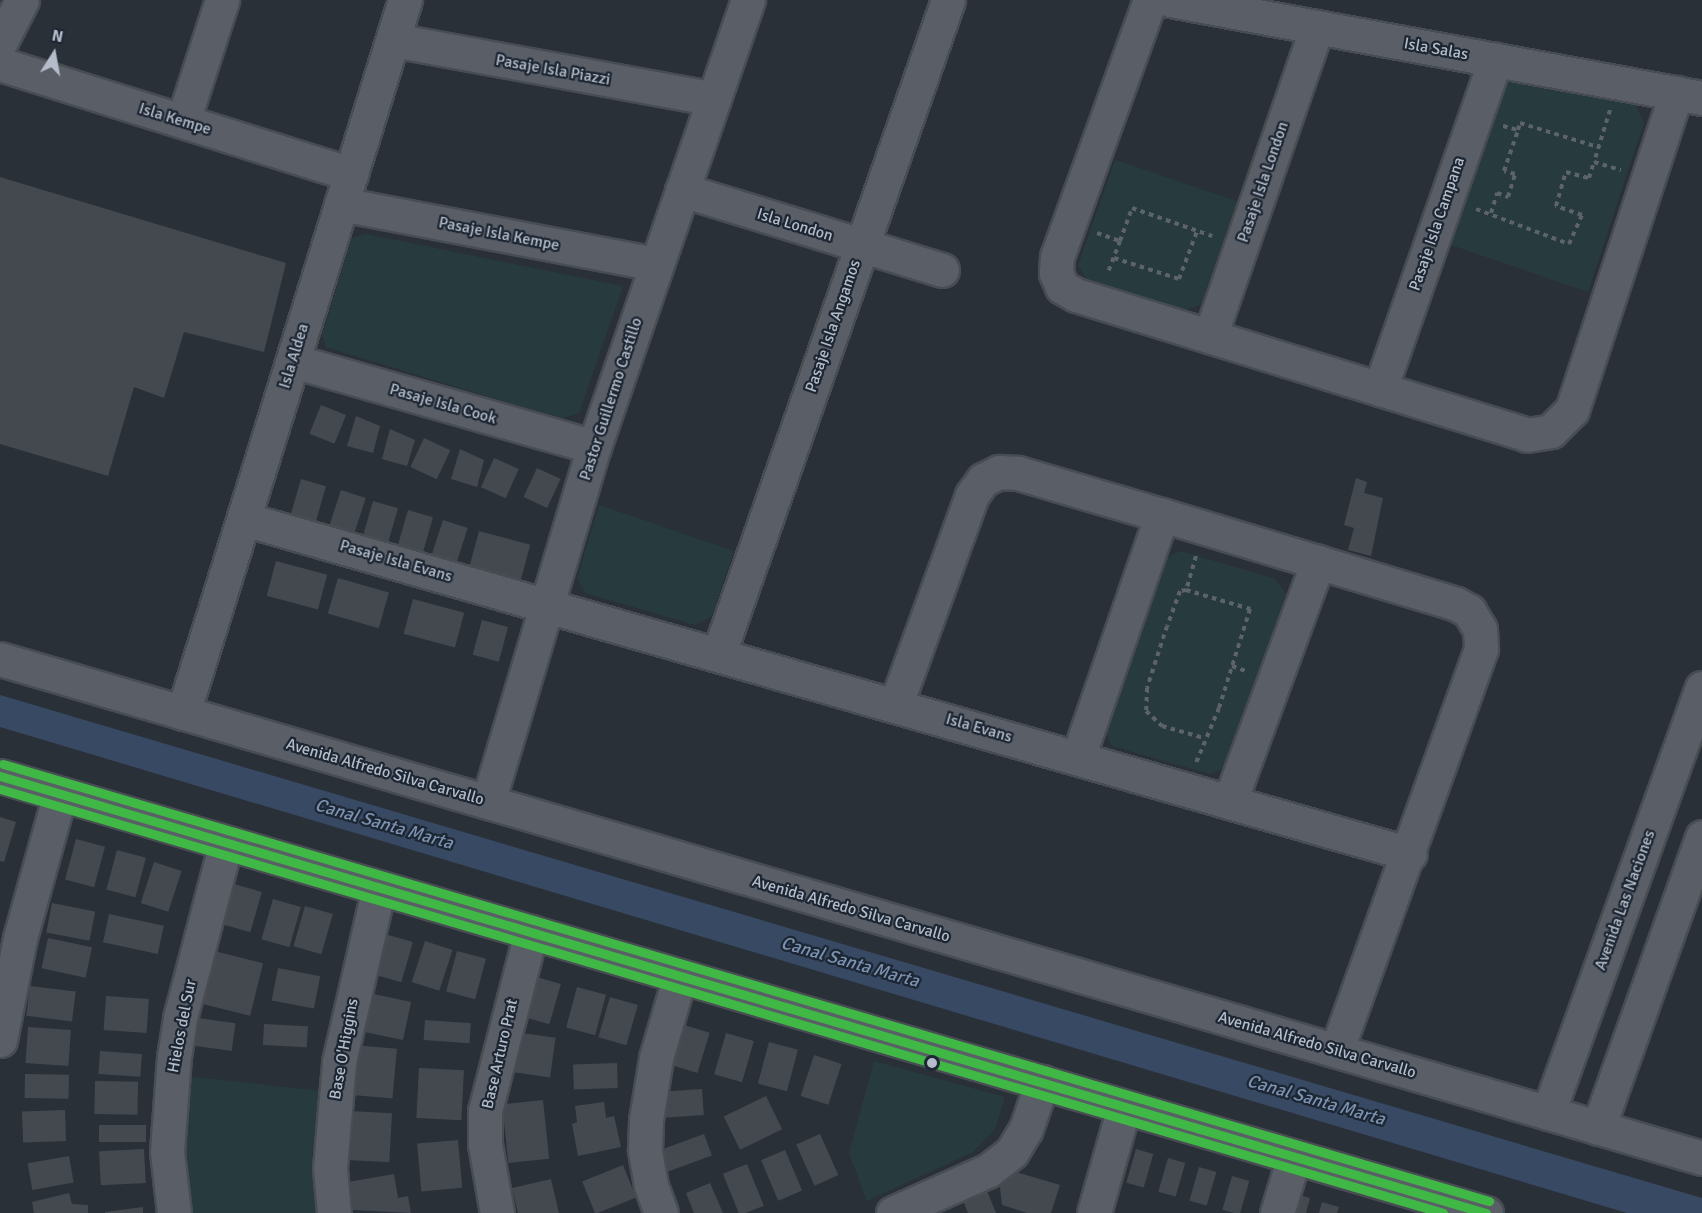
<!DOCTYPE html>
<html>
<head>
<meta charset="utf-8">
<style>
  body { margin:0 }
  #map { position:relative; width:1702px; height:1213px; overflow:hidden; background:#2a3038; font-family:Signika,sans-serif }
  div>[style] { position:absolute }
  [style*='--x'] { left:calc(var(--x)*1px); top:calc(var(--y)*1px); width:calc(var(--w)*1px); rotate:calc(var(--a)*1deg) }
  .green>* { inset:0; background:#273a3e }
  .water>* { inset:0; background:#384963 }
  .building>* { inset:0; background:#444950; transform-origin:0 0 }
  .path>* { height:4px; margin-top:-2px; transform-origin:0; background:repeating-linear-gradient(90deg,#5d636a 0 4.5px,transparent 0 9px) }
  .roads { filter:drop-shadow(2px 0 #484c53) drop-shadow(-2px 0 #484c53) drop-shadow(0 2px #484c53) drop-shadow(0 -2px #484c53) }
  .minor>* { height:33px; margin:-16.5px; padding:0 16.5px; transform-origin:16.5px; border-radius:16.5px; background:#5a5e66 }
  .bus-1>* { height:9px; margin:-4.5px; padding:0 4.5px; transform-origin:4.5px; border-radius:4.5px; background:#40b846 }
  .bus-2>* { height:9px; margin:-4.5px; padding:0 4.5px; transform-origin:4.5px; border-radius:4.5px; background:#40b846 }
  .bus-3>* { height:9px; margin:-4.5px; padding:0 4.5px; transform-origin:4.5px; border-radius:4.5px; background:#40b846 }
  .dots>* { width:16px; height:16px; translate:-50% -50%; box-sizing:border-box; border:3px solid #1d2633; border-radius:50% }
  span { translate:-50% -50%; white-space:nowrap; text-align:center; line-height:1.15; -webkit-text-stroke:4.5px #1d2633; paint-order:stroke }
  .street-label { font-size:16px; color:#b4bcc9 }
  .water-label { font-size:18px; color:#7c92b1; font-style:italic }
  .north { position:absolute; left:24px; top:24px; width:60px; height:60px; -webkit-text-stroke:4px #1d2633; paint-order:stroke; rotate:11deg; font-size:16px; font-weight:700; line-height:24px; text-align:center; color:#b4bcc9 }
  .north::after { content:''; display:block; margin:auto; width:21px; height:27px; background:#b4bcc9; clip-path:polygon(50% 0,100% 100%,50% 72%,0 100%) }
</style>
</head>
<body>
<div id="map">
  <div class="green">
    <i style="clip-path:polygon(1511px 79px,1634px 102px,1644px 123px,1588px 292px,1445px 243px,1496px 91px)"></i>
    <i style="clip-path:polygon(1115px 160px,1237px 201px,1201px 305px,1184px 310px,1087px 280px,1078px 265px)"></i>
    <i style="clip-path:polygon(366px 234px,623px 286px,579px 413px,560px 419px,326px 347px,322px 335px,352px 238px)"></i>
    <i style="clip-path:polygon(599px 505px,734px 551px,712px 616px,695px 625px,585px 593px,577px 578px)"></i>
    <i style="clip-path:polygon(1181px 551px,1275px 579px,1286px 593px,1227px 766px,1210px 774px,1112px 746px,1104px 730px,1165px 559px)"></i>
    <i style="clip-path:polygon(874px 1061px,1005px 1097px,995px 1129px,973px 1152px,867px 1201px,849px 1153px)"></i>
    <i style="clip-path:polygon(186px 1076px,320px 1091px,312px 1154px,319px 1213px,188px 1213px,182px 1122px)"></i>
  </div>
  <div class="water">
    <i style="clip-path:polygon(0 695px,1702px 1198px,1702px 1213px,1627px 1213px,0 727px)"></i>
  </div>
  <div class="building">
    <i style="clip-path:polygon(0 177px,286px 263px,264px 352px,184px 332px,164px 398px,134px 387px,108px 476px,0 444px)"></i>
    <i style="left:321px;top:405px;width:27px;height:31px;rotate:22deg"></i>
    <i style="clip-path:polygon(356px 416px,380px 426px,373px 453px,347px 446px)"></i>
    <i style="clip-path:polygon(390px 429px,415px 440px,407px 466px,382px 459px)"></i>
    <i style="left:424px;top:438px;width:29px;height:32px;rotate:25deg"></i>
    <i style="clip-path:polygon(460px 449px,484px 460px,477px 487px,451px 479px)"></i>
    <i style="left:494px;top:458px;width:27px;height:32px;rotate:24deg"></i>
    <i style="left:537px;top:468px;width:26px;height:32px;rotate:25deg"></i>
    <i style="clip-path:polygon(1356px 478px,1367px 482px,1364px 493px,1383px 498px,1371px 556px,1348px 550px,1354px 528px,1344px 525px)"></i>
    <i style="left:301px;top:479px;width:26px;height:38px;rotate:16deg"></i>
    <i style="left:341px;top:490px;width:26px;height:38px;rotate:18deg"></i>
    <i style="left:373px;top:501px;width:26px;height:37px;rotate:16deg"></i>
    <i style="left:408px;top:510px;width:26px;height:37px;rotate:16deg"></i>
    <i style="left:443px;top:520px;width:26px;height:37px;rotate:18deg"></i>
    <i style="left:479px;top:531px;width:53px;height:36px;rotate:15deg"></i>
    <i style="left:276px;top:561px;width:53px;height:36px;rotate:15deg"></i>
    <i style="left:338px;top:578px;width:53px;height:37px;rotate:16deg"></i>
    <i style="left:413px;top:599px;width:53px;height:36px;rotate:15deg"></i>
    <i style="left:482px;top:620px;width:27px;height:36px;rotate:15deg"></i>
    <i style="clip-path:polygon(0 817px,16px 822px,4px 862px,0 861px)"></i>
    <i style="left:76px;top:839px;width:30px;height:42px;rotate:15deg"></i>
    <i style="left:117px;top:850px;width:30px;height:41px;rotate:15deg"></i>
    <i style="left:154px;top:862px;width:29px;height:43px;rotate:18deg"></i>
    <i style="left:234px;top:884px;width:29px;height:42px;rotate:16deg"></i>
    <i style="left:273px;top:899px;width:29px;height:42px;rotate:16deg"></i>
    <i style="left:52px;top:903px;width:44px;height:30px;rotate:11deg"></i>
    <i style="left:305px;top:906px;width:29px;height:42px;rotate:16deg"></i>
    <i style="left:109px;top:914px;width:56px;height:29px;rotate:12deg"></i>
    <i style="left:385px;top:934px;width:29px;height:42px;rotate:16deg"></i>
    <i style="left:48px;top:938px;width:45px;height:31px;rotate:12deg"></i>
    <i style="left:425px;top:941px;width:29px;height:43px;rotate:18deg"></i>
    <i style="left:202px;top:948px;width:63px;height:54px;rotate:14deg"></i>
    <i style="left:457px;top:951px;width:30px;height:42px;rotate:15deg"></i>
    <i style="left:278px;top:968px;width:43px;height:33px;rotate:11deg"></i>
    <i style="left:533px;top:976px;width:29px;height:42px;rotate:16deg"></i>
    <i style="left:30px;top:986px;width:46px;height:30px;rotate:7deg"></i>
    <i style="left:577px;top:987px;width:30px;height:42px;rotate:15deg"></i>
    <i style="left:369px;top:993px;width:43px;height:39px;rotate:12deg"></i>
    <i style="left:106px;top:996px;width:43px;height:34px;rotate:4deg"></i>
    <i style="left:610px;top:997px;width:29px;height:42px;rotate:16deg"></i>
    <i style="left:191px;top:1017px;width:45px;height:28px;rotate:8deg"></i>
    <i style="left:425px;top:1020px;width:46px;height:20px;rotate:4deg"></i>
    <i style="left:264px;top:1024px;width:44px;height:21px;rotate:3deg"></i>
    <i style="left:681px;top:1024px;width:30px;height:42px;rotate:17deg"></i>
    <i style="left:28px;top:1027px;width:43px;height:36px;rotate:4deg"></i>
    <i style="left:514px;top:1032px;width:42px;height:40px;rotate:8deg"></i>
    <i style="left:726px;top:1033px;width:29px;height:43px;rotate:16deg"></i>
    <i style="left:769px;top:1042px;width:30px;height:43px;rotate:15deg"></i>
    <i style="left:354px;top:1045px;width:43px;height:50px;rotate:5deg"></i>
    <i style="left:100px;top:1051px;width:42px;height:23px;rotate:4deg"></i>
    <i style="left:814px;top:1055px;width:29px;height:43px;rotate:18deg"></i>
    <i style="left:617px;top:1063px;width:25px;height:44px;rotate:88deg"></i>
    <i style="left:419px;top:1068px;width:45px;height:50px;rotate:3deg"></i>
    <i style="left:25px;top:1074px;width:44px;height:24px;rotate:1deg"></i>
    <i style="left:95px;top:1081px;width:43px;height:33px;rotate:1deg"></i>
    <i style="left:702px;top:1089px;width:26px;height:44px;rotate:86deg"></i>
    <i style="left:766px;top:1096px;width:37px;height:47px;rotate:64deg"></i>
    <i style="left:543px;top:1100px;width:59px;height:41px;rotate:84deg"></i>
    <i style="clip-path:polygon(604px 1102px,606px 1118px,614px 1116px,621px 1147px,578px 1156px,572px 1124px,577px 1122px,575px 1106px)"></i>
    <i style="left:65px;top:1110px;width:31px;height:43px;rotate:88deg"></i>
    <i style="left:349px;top:1111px;width:43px;height:49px;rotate:3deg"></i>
    <i style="left:146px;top:1125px;width:17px;height:47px;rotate:90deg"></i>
    <i style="left:704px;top:1134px;width:23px;height:48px;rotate:70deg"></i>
    <i style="left:820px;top:1134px;width:45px;height:26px;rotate:66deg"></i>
    <i style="left:458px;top:1140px;width:48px;height:41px;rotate:85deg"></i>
    <i style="left:144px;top:1149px;width:34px;height:45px;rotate:87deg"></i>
    <i style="left:1136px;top:1149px;width:18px;height:35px;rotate:16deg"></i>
    <i style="left:785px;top:1150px;width:44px;height:26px;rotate:67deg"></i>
    <i style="left:69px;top:1156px;width:27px;height:42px;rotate:80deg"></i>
    <i style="left:1168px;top:1158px;width:18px;height:35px;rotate:16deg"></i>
    <i style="left:747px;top:1164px;width:45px;height:26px;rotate:68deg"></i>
    <i style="left:623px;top:1165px;width:35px;height:44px;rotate:68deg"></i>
    <i style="left:1199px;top:1167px;width:18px;height:35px;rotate:16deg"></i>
    <i style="clip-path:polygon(1006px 1169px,1060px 1185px,1051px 1213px,1027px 1213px,1002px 1205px,1000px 1188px)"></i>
    <i style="clip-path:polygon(394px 1174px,398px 1198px,408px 1196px,411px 1213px,353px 1210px,348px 1182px)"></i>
    <i style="left:1232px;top:1176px;width:18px;height:35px;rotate:16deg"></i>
    <i style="clip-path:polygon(551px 1179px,559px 1213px,518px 1213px,512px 1188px)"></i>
    <i style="clip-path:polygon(983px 1181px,996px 1213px,968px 1213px,959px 1191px)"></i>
    <i style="clip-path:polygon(710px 1183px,723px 1213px,694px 1213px,686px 1193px)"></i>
    <i style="clip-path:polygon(69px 1193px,72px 1204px,88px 1205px,88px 1213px,34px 1213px,32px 1202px)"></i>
    <i style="clip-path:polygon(1293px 1193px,1310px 1198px,1306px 1213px,1287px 1213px)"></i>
    <i style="clip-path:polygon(1322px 1202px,1339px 1207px,1337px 1213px,1319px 1213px)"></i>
    <i style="clip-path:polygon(143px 1207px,143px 1213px,105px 1213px,105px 1212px)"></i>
  </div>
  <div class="path">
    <i style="--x:1610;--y:110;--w:54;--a:107.1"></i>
    <i style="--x:1594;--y:162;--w:28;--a:17"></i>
    <i style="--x:1503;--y:126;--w:16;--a:15"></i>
    <i style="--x:1518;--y:130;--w:7;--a:-74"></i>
    <i style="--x:1520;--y:123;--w:82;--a:17.1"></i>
    <i style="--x:1476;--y:209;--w:99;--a:20.6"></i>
    <i style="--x:1569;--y:244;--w:32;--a:-66"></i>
    <i style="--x:1582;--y:215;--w:28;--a:-161"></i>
    <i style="--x:1556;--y:206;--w:35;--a:-74"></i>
    <i style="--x:1566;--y:172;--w:24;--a:15"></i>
    <i style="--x:1589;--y:178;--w:17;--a:-73"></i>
    <i style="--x:1491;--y:213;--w:21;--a:-73"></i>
    <i style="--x:1497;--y:193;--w:12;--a:20"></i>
    <i style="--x:1508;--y:197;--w:24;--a:-73"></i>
    <i style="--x:1515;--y:174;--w:11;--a:-165"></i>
    <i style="--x:1504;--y:171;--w:43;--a:-71.1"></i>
    <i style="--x:1097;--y:233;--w:24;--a:19"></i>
    <i style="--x:1120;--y:241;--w:34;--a:111"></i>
    <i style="--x:1120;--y:241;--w:35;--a:-70"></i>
    <i style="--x:1132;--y:208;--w:85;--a:19.3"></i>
    <i style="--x:1114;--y:258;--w:68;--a:17.9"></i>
    <i style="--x:1179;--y:279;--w:51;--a:-69.4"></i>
    <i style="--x:1196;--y:556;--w:35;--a:106"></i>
    <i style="--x:1186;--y:590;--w:67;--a:16.5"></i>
    <i style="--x:1250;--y:609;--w:104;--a:107.4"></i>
    <i style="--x:1219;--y:708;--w:60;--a:112.7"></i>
    <i style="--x:1186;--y:590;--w:6;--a:171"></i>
    <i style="--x:1180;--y:591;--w:37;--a:110"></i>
    <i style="--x:1167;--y:626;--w:65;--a:107.9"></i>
    <i style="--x:1147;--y:688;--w:23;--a:92"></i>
    <i style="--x:1146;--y:711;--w:22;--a:43"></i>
    <i style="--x:1162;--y:726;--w:44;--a:15.9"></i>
    <i style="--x:1232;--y:666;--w:15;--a:20"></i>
  </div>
  <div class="roads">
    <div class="minor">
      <i style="--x:1150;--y:0;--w:273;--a:109.9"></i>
      <i style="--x:1057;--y:257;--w:16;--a:94"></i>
      <i style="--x:1056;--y:273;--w:15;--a:67"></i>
      <i style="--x:1062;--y:287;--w:16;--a:30"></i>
      <i style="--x:1076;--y:295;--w:472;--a:17.2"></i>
      <i style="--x:1527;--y:435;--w:24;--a:-9"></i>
      <i style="--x:1551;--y:431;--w:30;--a:-45"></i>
      <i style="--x:1572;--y:410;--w:334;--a:-71.8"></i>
      <i style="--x:1170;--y:0;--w:541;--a:10.44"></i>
      <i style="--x:393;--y:40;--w:326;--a:10.4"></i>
      <i style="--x:0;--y:43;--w:48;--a:-62.9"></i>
      <i style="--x:0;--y:64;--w:368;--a:17.4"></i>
      <i style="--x:183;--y:121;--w:127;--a:-72.1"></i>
      <i style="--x:682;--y:190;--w:272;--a:17.1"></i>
      <i style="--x:341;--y:204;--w:321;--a:10.8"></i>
      <i style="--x:1210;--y:336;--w:327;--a:-70.9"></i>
      <i style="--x:293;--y:361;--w:313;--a:15.9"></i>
      <i style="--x:1380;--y:389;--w:349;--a:-70.7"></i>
      <i style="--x:244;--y:519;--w:1213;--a:16.03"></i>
      <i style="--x:719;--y:653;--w:692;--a:-70.67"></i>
      <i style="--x:0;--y:659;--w:1774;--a:16.34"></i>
      <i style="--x:896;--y:704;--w:222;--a:-70"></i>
      <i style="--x:972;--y:495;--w:19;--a:-54"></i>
      <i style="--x:983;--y:480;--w:18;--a:-27"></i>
      <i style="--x:999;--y:472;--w:19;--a:3"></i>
      <i style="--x:1018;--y:473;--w:150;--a:16.3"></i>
      <i style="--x:1162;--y:515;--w:307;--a:16.8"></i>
      <i style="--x:1456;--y:604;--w:15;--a:28"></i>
      <i style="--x:1469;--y:611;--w:21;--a:59"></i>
      <i style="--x:1480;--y:629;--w:20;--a:87"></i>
      <i style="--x:1481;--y:649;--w:427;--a:109.8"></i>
      <i style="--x:183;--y:713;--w:747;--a:-72.71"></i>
      <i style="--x:1078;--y:757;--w:256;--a:-70.9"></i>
      <i style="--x:0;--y:776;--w:1549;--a:16.39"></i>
      <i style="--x:1230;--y:801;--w:255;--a:-69.8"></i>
      <i style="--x:488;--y:802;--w:370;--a:-73.4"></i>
      <i style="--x:594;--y:447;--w:473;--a:-71"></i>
      <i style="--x:0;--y:1040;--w:104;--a:-78.9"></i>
      <i style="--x:20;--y:938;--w:149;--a:-74.5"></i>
      <i style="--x:1548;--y:1113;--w:452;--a:-70.1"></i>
      <i style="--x:1598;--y:1128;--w:309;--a:-70.3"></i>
      <i style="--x:174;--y:1213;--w:61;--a:-96.5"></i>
      <i style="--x:167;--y:1152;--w:95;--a:-85.8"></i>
      <i style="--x:174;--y:1057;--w:39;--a:-81"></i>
      <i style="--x:180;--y:1018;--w:181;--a:-75.3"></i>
      <i style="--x:334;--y:1213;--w:45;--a:-95.1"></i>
      <i style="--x:330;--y:1168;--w:106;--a:-85.1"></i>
      <i style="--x:339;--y:1062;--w:179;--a:-77.1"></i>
      <i style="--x:497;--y:1213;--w:70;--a:-99.9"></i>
      <i style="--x:485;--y:1144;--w:33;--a:-90"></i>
      <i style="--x:485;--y:1111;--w:185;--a:-75.6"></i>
      <i style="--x:661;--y:1213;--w:30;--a:-110"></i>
      <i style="--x:651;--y:1185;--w:36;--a:-100"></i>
      <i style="--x:645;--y:1150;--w:30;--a:-88"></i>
      <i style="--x:646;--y:1120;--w:63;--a:-80.8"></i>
      <i style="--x:656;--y:1058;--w:85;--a:-73.7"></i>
      <i style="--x:893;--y:1213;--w:105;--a:-24.1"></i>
      <i style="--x:989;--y:1170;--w:29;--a:-38"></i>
      <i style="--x:1012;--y:1152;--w:27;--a:-59"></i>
      <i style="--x:1026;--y:1129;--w:50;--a:-71.2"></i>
      <i style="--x:1094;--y:1213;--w:110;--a:-74.2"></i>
      <i style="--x:1277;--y:1213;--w:59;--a:-73.1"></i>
    </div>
  </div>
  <div class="bus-1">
    <i style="--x:0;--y:776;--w:1549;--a:16.39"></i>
  </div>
  <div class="bus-2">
    <i style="--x:0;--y:789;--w:1504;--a:16.37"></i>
  </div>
  <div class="bus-3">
    <i style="--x:3;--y:764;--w:1549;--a:16.39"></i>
  </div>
  <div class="dots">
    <i style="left:932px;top:1063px;background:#b4bcc9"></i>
  </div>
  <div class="street-label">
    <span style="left:1436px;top:49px;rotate:10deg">Isla Salas</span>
    <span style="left:553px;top:70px;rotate:10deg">Pasaje Isla Piazzi</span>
    <span style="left:175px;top:119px;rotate:17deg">Isla Kempe</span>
    <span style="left:1263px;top:182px;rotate:-71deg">Pasaje Isla London</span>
    <span style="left:1437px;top:224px;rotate:-71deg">Pasaje Isla Campana</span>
    <span style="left:795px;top:225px;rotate:17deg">Isla London</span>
    <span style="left:499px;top:234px;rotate:11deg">Pasaje Isla Kempe</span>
    <span style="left:833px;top:326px;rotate:-71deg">Pasaje Isla Angamos</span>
    <span style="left:294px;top:356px;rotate:-73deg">Isla Aldea</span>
    <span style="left:611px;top:399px;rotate:-72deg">Pastor Guillermo Castillo</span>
    <span style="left:443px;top:404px;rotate:16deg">Pasaje Isla Cook</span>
    <span style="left:396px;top:561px;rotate:16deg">Pasaje Isla Evans</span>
    <span style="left:979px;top:728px;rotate:16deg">Isla Evans</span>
    <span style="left:385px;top:772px;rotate:16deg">Avenida Alfredo Silva Carvallo</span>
    <span style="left:1625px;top:900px;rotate:-70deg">Avenida Las Naciones</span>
    <span style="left:851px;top:909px;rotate:16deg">Avenida Alfredo Silva Carvallo</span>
    <span style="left:182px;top:1026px;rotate:-79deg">Hielos del Sur</span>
    <span style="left:1317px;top:1045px;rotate:16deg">Avenida Alfredo Silva Carvallo</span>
    <span style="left:344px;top:1049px;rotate:-80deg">Base O'Higgins</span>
    <span style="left:500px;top:1054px;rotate:-77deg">Base Arturo Prat</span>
  </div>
  <div class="water-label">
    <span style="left:384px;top:824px;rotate:16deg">Canal Santa Marta</span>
    <span style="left:850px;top:962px;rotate:16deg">Canal Santa Marta</span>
    <span style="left:1316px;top:1100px;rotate:16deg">Canal Santa Marta</span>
  </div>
  <div class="north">N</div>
</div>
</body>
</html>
